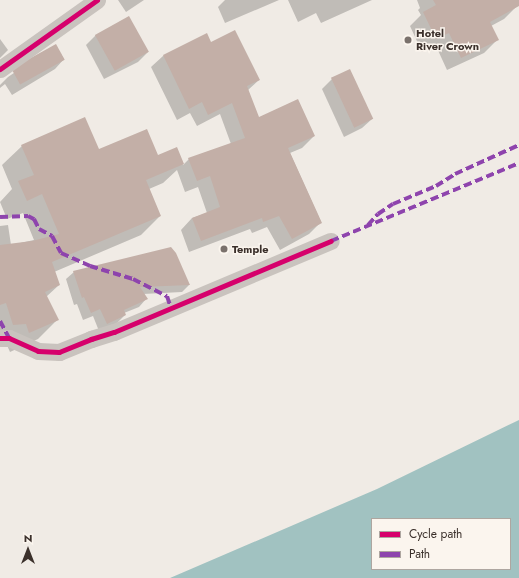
<!DOCTYPE html>
<html>
<head>
<meta charset="utf-8">
<style>
  body { margin:0 }
  #map { position:relative; width:519px; height:578px; overflow:hidden; background:#f0ebe5; font-family:Jost,sans-serif }
  div>[style] { position:absolute }
  [style*='--x'] { left:calc(var(--x)*1px); top:calc(var(--y)*1px); width:calc(var(--w)*1px); rotate:calc(var(--a)*1deg) }
  .water>* { inset:0; background:#a1c2c1 }
  .shadow>* { inset:0; background:#0003 }
  .building>* { inset:0; background:#c3afa7; transform-origin:0 0 }
  .street>* { height:17px; margin:-8.5px; padding:0 8.5px; transform-origin:8.5px; border-radius:8.5px; background:#c9c3be }
  .quiet>* { height:4px; margin-top:-2px; transform-origin:0; background:repeating-linear-gradient(90deg,#8e44ad 0 8px,transparent 0 12px) }
  .cycleway>* { height:5px; margin:-2.5px; padding:0 2.5px; transform-origin:2.5px; border-radius:2.5px; background:#d6006c }
  .dots>* { width:11px; height:11px; translate:-50% -50%; box-sizing:border-box; border:2px solid #fbf5ee; border-radius:50% }
  span { translate:-50% -50%; white-space:nowrap; text-align:center; line-height:1.15; -webkit-text-stroke:3px #fbf5ee; paint-order:stroke }
  .poi-label { font-size:11px; color:#3b302b; font-weight:700 }
  .left { translate:0 -50%; text-align:left }
  .legend { position:absolute; left:371px; top:518px; width:140px; height:52px; box-sizing:border-box; background:#fbf5ee; border:1px solid #aea6a0; margin:0; padding:5px 7px; list-style:none; font-size:12px; color:#3b302b }
  .legend li { display:flex; align-items:center; gap:8px; height:20px }
  .legend b { width:20px; border:1px solid #aea6a0 }
  .north { position:absolute; left:8px; top:530px; width:40px; height:40px; -webkit-text-stroke:3px #fbf5ee; paint-order:stroke; rotate:0deg; font-size:11px; font-weight:700; line-height:16px; text-align:center; color:#3b302b }
  .north::after { content:''; display:block; margin:auto; width:14px; height:18px; background:#3b302b; clip-path:polygon(50% 0,100% 100%,50% 72%,0 100%) }
</style>
</head>
<body>
<div id="map">
  <div class="water">
    <i style="clip-path:polygon(evenodd,519px 420px,519px 578px,170px 578px,377px 489px,519px 420px,372px 519px,510px 519px,510px 569px,372px 569px,372px 519px)"></i>
  </div>
  <div class="shadow">
    <i style="clip-path:polygon(118px 0,144px 0,126px 12px)"></i>
    <i style="clip-path:polygon(225px 0,279px 0,225px 23px,218px 7px)"></i>
    <i style="clip-path:polygon(288px 0,372px 0,321px 23px,316px 13px,298px 22px)"></i>
    <i style="clip-path:polygon(417px 0,515px 0,518px 5px,504px 19px,491px 26px,497px 40px,484px 53px,447px 70px,436px 46px,422px 52px,410px 26px,421px 15px,418px 10px,420px 8px)"></i>
    <i style="clip-path:polygon(96px 35px,148px 52px,138px 62px,104px 79px,86px 45px)"></i>
    <i style="clip-path:polygon(206px 35px,210px 43px,259px 80px,248px 90px,258px 119px,314px 136px,302px 148px,290px 153px,321px 222px,309px 234px,280px 250px,267px 227px,252px 233px,250px 229px,189px 252px,181px 230px,192px 218px,207px 213px,198px 187px,185px 192px,177px 170px,163px 183px,149px 189px,160px 216px,141px 235px,54px 272px,59px 285px,46px 297px,57px 320px,38px 339px,10px 352px,6px 343px,0 343px,0 226px,8px 225px,11px 245px,34px 240px,23px 213px,7px 219px,0 202px,12px 189px,2px 165px,22px 146px,158px 157px,176px 149px,183px 165px,189px 159px,231px 144px,220px 114px,197px 126px,190px 113px,177px 120px,151px 67px,163px 56px)"></i>
    <i style="clip-path:polygon(0 39px,8px 50px,0 58px)"></i>
    <i style="clip-path:polygon(55px 45px,64px 59px,55px 69px,12px 95px,5px 84px,0 88px,0 85px,8px 77px)"></i>
    <i style="clip-path:polygon(332px 79px,372px 119px,362px 128px,344px 137px,322px 89px)"></i>
    <i style="clip-path:polygon(74px 272px,189px 285px,182px 292px,143px 294px,146px 299px,139px 307px,124px 313px,125px 315px,117px 323px,99px 331px,93px 316px,83px 320px,77px 304px,74px 305px,66px 279px)"></i>
  </div>
  <div class="building">
    <i style="clip-path:polygon(433px 0,519px 0,519px 6px,490px 22px,499px 40px,461px 58px,449px 33px,436px 39px,423px 12px,436px 5px)"></i>
    <i style="left:129px;top:16px;width:41px;height:39px;rotate:61deg"></i>
    <i style="clip-path:polygon(235px 30px,260px 80px,247px 86px,259px 117px,298px 99px,315px 136px,288px 148px,322px 223px,292px 239px,279px 216px,263px 222px,262px 218px,201px 241px,192px 218px,220px 207px,210px 176px,197px 181px,188px 158px,245px 138px,232px 103px,208px 115px,202px 102px,189px 109px,163px 55px,207px 33px,211px 42px)"></i>
    <i style="left:56px;top:44px;width:18px;height:51px;rotate:61deg"></i>
    <i style="left:350px;top:69px;width:55px;height:21px;rotate:65deg"></i>
    <i style="clip-path:polygon(85px 117px,99px 149px,147px 129px,158px 155px,177px 147px,184px 164px,146px 180px,161px 216px,52px 262px,60px 285px,45px 292px,59px 320px,29px 333px,26px 324px,13px 325px,6px 303px,0 305px,0 245px,32px 241px,59px 234px,42px 194px,27px 201px,18px 181px,34px 175px,21px 145px)"></i>
    <i style="clip-path:polygon(171px 247px,176px 253px,190px 285px,140px 287px,148px 299px,124px 310px,126px 315px,107px 324px,100px 309px,91px 313px,84px 297px,82px 298px,73px 271px)"></i>
  </div>
  <div class="street">
    <i style="--x:0;--y:69;--w:119;--a:-35.4"></i>
    <i style="--x:0;--y:338;--w:9;--a:0"></i>
    <i style="--x:9;--y:338;--w:32;--a:24"></i>
    <i style="--x:38;--y:351;--w:21;--a:3"></i>
    <i style="--x:59;--y:352;--w:35;--a:-22"></i>
    <i style="--x:91;--y:339;--w:24;--a:-17"></i>
    <i style="--x:114;--y:332;--w:235;--a:-22.8"></i>
  </div>
  <div class="quiet">
    <i style="--x:0;--y:217;--w:28;--a:-2"></i>
    <i style="--x:28;--y:216;--w:7;--a:27"></i>
    <i style="--x:34;--y:219;--w:11;--a:63"></i>
    <i style="--x:39;--y:229;--w:15;--a:28"></i>
    <i style="--x:52;--y:236;--w:19;--a:62"></i>
    <i style="--x:61;--y:253;--w:32;--a:24"></i>
    <i style="--x:90;--y:266;--w:45;--a:16.8"></i>
    <i style="--x:133;--y:279;--w:38;--a:27"></i>
    <i style="--x:167;--y:296;--w:13;--a:72"></i>
    <i style="--x:368;--y:225;--w:15;--a:-48"></i>
    <i style="--x:378;--y:214;--w:18;--a:-34"></i>
    <i style="--x:393;--y:204;--w:47;--a:-22.7"></i>
    <i style="--x:436;--y:186;--w:22;--a:-32"></i>
    <i style="--x:455;--y:174;--w:70;--a:-24.4"></i>
    <i style="--x:331;--y:241;--w:204;--a:-22.5"></i>
    <i style="--x:0;--y:321;--w:19;--a:62"></i>
  </div>
  <div class="cycleway">
    <i style="--x:0;--y:69;--w:119;--a:-35.4"></i>
    <i style="--x:0;--y:338;--w:9;--a:0"></i>
    <i style="--x:9;--y:338;--w:32;--a:24"></i>
    <i style="--x:38;--y:351;--w:21;--a:3"></i>
    <i style="--x:59;--y:352;--w:35;--a:-22"></i>
    <i style="--x:91;--y:339;--w:24;--a:-17"></i>
    <i style="--x:114;--y:332;--w:235;--a:-22.8"></i>
  </div>
  <div class="dots">
    <i style="left:408px;top:40px;background:#7a716c"></i>
    <i style="left:224px;top:249px;background:#7a716c"></i>
  </div>
  <div class="poi-label">
    <span class="left" style="left:416px;top:40px">Hotel<br>River Crown</span>
    <span class="left" style="left:232px;top:249px">Temple</span>
  </div>
  <ul class="legend">
  <li><b style="height:5px;background:#d6006c"></b>Cycle path</li>
  <li><b style="height:5px;background:#8e44ad"></b>Path</li>
  </ul>
  <div class="north">N</div>
</div>
</body>
</html>
